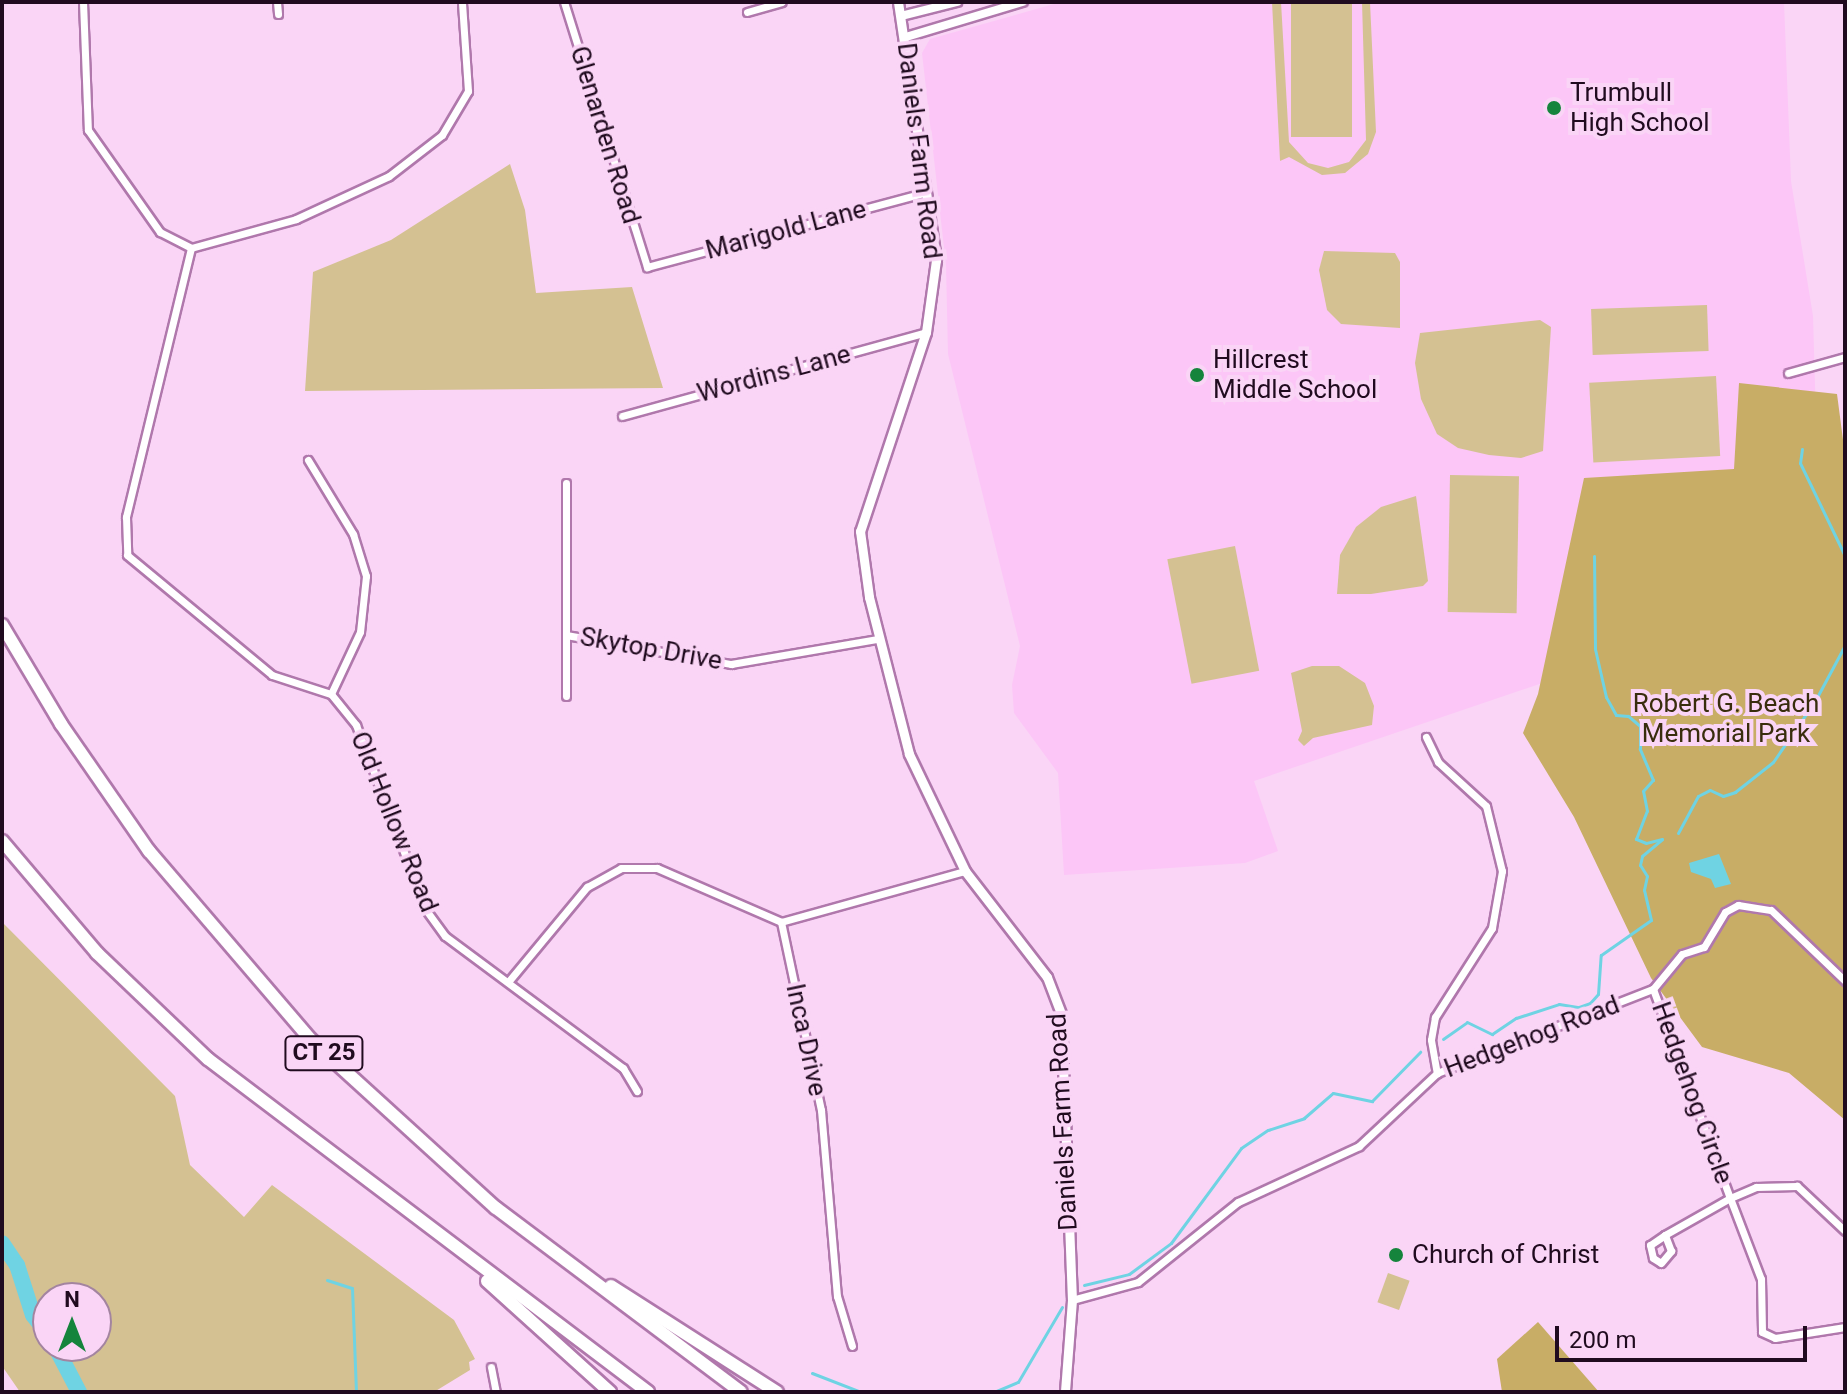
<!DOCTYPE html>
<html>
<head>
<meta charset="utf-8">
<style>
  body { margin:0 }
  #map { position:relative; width:1847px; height:1394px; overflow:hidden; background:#fad5f6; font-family:Roboto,sans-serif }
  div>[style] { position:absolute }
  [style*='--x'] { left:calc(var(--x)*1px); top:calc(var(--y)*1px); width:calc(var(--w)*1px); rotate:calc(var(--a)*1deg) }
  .built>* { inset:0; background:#fcc6f7 }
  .green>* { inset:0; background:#d4c192; transform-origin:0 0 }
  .forest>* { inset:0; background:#c8ad66 }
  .water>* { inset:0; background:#6fd3e3 }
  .stream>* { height:3px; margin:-1.5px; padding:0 1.5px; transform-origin:1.5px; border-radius:1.5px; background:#6fd3e3 }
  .river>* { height:16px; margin:-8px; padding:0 8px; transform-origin:8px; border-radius:8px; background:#6fd3e3 }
  .roads { filter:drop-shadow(2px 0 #b078ac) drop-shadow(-2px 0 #b078ac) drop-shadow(0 2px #b078ac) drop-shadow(0 -2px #b078ac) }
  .minor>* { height:7px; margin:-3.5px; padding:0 3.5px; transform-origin:3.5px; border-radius:3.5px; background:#fff }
  .tertiary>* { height:8px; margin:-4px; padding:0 4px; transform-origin:4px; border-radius:4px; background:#fff }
  .secondary>* { height:9px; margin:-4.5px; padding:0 4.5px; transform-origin:4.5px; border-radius:4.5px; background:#fff }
  .motorway>* { height:12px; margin:-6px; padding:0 6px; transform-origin:6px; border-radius:6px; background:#fff }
  .dots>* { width:22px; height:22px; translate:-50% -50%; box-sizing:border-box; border:4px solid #fad5f6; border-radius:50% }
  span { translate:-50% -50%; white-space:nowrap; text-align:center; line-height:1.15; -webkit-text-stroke:8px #fad5f6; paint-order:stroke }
  .shield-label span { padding:2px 6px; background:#fad5f6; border:2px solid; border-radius:6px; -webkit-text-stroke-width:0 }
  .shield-label { font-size:24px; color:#200b1f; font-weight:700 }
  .poi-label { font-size:26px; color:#200b1f }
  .left { translate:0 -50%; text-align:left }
  .street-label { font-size:26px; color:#200b1f }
  .park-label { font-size:26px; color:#392d0d }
  .frame { position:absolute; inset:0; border:4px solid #200b1f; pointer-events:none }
  .north { position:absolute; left:32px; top:1282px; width:80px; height:80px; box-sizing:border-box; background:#fad5f6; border:2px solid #a384a0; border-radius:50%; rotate:0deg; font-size:22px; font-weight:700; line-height:32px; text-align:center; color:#200b1f }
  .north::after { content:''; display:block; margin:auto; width:28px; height:36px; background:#15843c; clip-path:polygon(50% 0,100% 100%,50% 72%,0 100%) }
  .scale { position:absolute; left:1555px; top:1326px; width:252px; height:36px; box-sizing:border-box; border:4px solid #200b1f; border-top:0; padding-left:10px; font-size:24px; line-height:28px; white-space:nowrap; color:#200b1f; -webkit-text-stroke:6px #fad5f6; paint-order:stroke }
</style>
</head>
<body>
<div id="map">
  <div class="built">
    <i style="clip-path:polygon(1061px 2px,1784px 2px,1791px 181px,1813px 316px,1816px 420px,1598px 664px,1254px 781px,1278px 851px,1245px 863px,1064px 875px,1058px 773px,1014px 713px,1012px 685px,1020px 646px,948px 354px,946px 265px,922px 53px,930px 39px)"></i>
  </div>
  <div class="green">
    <i style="clip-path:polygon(1272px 2px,1281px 2px,1289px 142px,1308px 163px,1328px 168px,1349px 162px,1366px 140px,1362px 2px,1370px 2px,1376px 132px,1368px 154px,1345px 173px,1322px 175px,1289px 157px,1280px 161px)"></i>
    <i style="left:1291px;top:2px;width:61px;height:135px"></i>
    <i style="clip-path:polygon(510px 164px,525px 210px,536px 293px,632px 287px,663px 388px,305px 391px,313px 272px,391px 240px)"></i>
    <i style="clip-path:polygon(1324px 251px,1395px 253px,1400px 262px,1400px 328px,1341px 324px,1327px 310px,1319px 270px)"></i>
    <i style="left:1707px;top:305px;width:46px;height:116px;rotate:88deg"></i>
    <i style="clip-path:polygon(1540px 320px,1551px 327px,1543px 451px,1521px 458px,1489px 455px,1458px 448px,1437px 434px,1421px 399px,1415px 363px,1420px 333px)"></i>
    <i style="left:1716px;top:376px;width:80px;height:127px;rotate:87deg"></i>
    <i style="left:1450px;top:475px;width:69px;height:137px;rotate:1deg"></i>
    <i style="clip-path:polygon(1416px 496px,1428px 581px,1423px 586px,1371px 594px,1337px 594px,1340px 555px,1356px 527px,1381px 507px)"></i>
    <i style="left:1235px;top:546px;width:127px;height:69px;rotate:79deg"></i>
    <i style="clip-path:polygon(1312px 666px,1339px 666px,1365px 683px,1374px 706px,1372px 725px,1313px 738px,1304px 746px,1298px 740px,1302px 731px,1291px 673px)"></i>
    <i style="clip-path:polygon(evenodd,2px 922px,175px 1096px,190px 1165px,244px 1217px,272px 1185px,454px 1320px,475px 1359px,469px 1362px,470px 1370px,434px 1392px,20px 1392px,2px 1366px,2px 922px,48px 1298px,96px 1298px,96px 1346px,48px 1346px,48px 1298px)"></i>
    <i style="left:1388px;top:1273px;width:23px;height:31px;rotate:20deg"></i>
  </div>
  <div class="forest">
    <i style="clip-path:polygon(1739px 383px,1837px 394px,1845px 455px,1845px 1120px,1789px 1073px,1702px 1047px,1651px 978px,1574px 817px,1523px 733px,1538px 694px,1584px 478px,1734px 469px)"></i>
    <i style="clip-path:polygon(1538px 1322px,1599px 1392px,1502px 1392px,1497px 1359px)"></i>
  </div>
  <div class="water">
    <i style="clip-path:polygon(1719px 854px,1731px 884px,1715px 888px,1711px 879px,1691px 872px,1689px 863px)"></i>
  </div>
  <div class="stream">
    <i style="--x:1802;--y:449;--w:14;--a:98"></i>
    <i style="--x:1800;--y:463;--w:103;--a:64.2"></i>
    <i style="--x:1816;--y:699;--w:61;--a:-61.8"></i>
    <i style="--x:1678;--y:833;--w:42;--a:-61.6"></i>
    <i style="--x:1698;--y:796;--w:13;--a:-27"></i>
    <i style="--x:1710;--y:790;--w:14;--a:25"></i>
    <i style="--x:1723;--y:796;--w:13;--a:-18"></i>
    <i style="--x:1735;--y:792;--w:48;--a:-38.3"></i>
    <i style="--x:1773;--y:762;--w:67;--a:-55.4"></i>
    <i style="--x:1443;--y:1039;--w:29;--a:-35"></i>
    <i style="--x:1467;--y:1022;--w:28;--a:26"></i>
    <i style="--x:1492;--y:1034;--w:29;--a:-34"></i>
    <i style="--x:1516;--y:1018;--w:45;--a:-18"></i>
    <i style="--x:1559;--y:1004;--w:20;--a:9"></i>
    <i style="--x:1579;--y:1007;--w:12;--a:-20"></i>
    <i style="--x:1590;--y:1003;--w:12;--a:-48"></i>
    <i style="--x:1598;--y:994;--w:39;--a:-86"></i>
    <i style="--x:1601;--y:955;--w:61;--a:-35"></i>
    <i style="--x:1651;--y:920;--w:31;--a:-103"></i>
    <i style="--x:1644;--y:890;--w:14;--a:-78"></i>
    <i style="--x:1647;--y:876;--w:13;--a:-122"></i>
    <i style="--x:1640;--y:865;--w:9;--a:-77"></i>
    <i style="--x:1642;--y:856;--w:26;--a:-40"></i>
    <i style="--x:1662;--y:839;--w:16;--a:166"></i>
    <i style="--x:1646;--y:843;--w:11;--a:-158"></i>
    <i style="--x:1636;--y:839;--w:30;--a:-69"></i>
    <i style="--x:1647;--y:811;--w:20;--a:-101"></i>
    <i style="--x:1643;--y:791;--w:15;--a:-48"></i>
    <i style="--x:1653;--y:780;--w:34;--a:-113"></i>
    <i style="--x:1640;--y:749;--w:23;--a:-90"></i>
    <i style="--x:1640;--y:726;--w:16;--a:-140"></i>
    <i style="--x:1628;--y:716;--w:12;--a:-175"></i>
    <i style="--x:1616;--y:715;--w:21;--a:-119"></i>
    <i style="--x:1606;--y:697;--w:49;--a:-102.9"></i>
    <i style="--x:1595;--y:649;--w:93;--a:-90.6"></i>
    <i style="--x:327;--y:1280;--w:26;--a:18"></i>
    <i style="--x:352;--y:1288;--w:104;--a:87.8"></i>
    <i style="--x:1084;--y:1285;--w:46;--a:-13.7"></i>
    <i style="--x:1129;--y:1274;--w:52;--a:-36.4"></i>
    <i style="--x:1171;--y:1243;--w:118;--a:-53.6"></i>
    <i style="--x:1241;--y:1148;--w:32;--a:-34"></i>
    <i style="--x:1268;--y:1130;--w:38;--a:-18"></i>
    <i style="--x:1304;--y:1118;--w:38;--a:-41"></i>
    <i style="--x:1333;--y:1093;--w:40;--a:12"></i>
    <i style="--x:1372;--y:1101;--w:69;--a:-45.6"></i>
    <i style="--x:812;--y:1373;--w:53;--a:21.2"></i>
    <i style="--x:994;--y:1392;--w:26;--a:-23"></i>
    <i style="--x:1018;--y:1382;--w:87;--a:-59.6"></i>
  </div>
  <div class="river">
    <i style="--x:2;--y:1243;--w:27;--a:56"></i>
    <i style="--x:17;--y:1265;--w:52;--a:72.3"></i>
    <i style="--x:33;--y:1315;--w:24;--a:52"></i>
    <i style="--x:55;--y:1346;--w:52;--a:62.4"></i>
  </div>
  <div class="roads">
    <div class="minor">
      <i style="--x:83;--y:2;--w:128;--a:87.8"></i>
      <i style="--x:88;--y:130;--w:125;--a:54.8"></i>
      <i style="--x:160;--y:232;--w:35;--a:27"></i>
      <i style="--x:191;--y:248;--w:109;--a:-15.4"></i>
      <i style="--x:296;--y:219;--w:102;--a:-24.8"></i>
      <i style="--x:389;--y:176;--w:67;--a:-37.7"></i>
      <i style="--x:442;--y:135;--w:51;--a:-59.4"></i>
      <i style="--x:468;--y:91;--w:89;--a:-93.9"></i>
      <i style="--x:277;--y:2;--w:12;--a:85"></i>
      <i style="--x:564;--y:2;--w:278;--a:72.6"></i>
      <i style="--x:647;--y:267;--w:289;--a:-15"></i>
      <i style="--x:747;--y:12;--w:36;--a:-16"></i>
      <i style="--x:191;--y:248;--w:277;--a:103.6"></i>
      <i style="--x:126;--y:517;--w:38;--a:88"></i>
      <i style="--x:127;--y:555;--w:188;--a:39.6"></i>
      <i style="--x:272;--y:675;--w:62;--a:17.9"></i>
      <i style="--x:331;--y:694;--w:40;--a:51"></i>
      <i style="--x:356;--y:725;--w:198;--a:69.3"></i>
      <i style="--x:426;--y:910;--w:32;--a:54"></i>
      <i style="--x:445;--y:936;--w:222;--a:36.6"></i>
      <i style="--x:623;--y:1068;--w:27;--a:59"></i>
      <i style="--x:1788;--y:373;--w:59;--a:-15.7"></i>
      <i style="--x:622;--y:416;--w:315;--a:-15.4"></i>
      <i style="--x:308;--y:460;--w:87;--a:58.7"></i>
      <i style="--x:353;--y:534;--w:44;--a:72.8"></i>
      <i style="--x:366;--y:576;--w:56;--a:96.1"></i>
      <i style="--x:360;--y:632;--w:68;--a:115.1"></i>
      <i style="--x:566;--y:635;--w:168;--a:10"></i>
      <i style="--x:731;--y:664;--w:149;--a:-9.7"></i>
      <i style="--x:566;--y:696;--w:213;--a:-90"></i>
      <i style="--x:1426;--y:737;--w:28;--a:64"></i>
      <i style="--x:1438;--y:762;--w:65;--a:42.5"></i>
      <i style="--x:1486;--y:806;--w:67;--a:76.2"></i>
      <i style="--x:1502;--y:871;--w:58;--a:100"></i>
      <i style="--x:1492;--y:928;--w:106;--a:122.6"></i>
      <i style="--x:1435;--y:1017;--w:23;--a:100"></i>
      <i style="--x:1431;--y:1040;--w:34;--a:80"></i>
      <i style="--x:781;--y:922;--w:192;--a:78"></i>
      <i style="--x:821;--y:1110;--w:187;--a:85.1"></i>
      <i style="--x:837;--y:1296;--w:52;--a:73.3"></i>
      <i style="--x:781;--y:922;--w:191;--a:-15.5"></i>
      <i style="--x:508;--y:982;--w:124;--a:-50.3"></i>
      <i style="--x:587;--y:887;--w:39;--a:-29"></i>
      <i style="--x:621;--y:868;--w:36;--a:0"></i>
      <i style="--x:657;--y:868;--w:135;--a:23.5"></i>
      <i style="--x:1653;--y:989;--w:223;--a:69.8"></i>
      <i style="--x:1730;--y:1198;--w:75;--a:150.4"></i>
      <i style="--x:1665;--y:1235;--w:18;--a:146"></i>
      <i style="--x:1650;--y:1245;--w:13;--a:77"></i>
      <i style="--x:1653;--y:1258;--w:9;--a:32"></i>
      <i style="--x:1661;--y:1263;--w:16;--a:-50"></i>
      <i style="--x:1671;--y:1251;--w:17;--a:-111"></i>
      <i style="--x:1845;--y:1231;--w:66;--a:-136.8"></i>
      <i style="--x:1797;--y:1186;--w:41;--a:178.6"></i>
      <i style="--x:1756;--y:1187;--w:28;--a:157"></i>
      <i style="--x:1730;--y:1198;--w:87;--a:69.1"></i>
      <i style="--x:1761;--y:1279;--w:53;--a:88.9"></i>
      <i style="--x:1762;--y:1332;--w:14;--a:25"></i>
      <i style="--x:1775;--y:1338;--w:71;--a:-8.9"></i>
      <i style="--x:1072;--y:1300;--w:68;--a:-15.3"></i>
      <i style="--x:1138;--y:1282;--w:128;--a:-38.7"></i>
      <i style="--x:1238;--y:1202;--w:133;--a:-24.8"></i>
      <i style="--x:1359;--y:1146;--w:107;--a:-43.1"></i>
      <i style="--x:1437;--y:1073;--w:232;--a:-21.3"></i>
      <i style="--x:1653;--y:989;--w:45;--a:-50.4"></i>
      <i style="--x:1682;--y:954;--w:23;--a:-18"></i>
      <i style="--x:1704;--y:947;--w:41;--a:-59"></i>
      <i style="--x:1725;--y:912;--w:15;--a:-28"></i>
      <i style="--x:1738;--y:905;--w:33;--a:9"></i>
      <i style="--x:1771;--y:910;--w:103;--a:43.8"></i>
      <i style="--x:491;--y:1367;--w:25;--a:79"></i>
    </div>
    <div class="tertiary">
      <i style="--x:901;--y:16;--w:58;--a:-14"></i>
      <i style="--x:906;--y:37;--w:122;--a:-16.7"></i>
    </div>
    <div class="secondary">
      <i style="--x:898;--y:2;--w:261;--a:81.6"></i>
      <i style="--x:936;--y:260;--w:73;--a:97.9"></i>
      <i style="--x:926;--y:332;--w:210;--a:108.3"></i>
      <i style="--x:860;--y:531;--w:67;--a:82.2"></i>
      <i style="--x:869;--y:597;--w:162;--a:75.7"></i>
      <i style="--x:909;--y:754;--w:130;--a:64.4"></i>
      <i style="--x:965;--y:871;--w:134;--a:52.3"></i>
      <i style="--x:1047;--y:977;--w:40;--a:69"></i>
      <i style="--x:1061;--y:1014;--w:286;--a:87.8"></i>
      <i style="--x:1072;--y:1300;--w:92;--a:94.4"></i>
    </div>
    <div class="motorway">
      <i style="--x:2;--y:625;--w:115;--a:59.2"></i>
      <i style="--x:61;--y:724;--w:155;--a:55.3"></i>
      <i style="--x:149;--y:851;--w:248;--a:49.4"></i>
      <i style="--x:310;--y:1039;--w:251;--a:42.3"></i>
      <i style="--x:496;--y:1208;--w:306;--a:36.9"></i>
      <i style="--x:2;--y:841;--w:147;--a:49.7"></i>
      <i style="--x:97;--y:953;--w:153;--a:43.7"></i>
      <i style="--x:208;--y:1059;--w:552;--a:37.12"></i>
      <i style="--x:487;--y:1281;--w:166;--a:42.1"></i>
      <i style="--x:611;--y:1286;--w:197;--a:32.6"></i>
    </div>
  </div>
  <div class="dots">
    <i style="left:1554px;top:108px;background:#15843c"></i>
    <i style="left:1197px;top:375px;background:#15843c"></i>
    <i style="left:1396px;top:1255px;background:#15843c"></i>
  </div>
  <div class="shield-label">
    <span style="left:324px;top:1053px">CT 25</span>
  </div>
  <div class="poi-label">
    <span class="left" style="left:1570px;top:108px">Trumbull<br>High School</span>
    <span class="left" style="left:1213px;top:375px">Hillcrest<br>Middle School</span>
    <span class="left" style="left:1412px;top:1255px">Church of Christ</span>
  </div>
  <div class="street-label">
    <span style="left:605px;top:135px;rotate:73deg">Glenarden Road</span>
    <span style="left:919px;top:151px;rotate:83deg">Daniels Farm Road</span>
    <span style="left:786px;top:230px;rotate:-15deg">Marigold Lane</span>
    <span style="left:774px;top:374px;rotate:-15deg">Wordins Lane</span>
    <span style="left:651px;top:649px;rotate:10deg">Skytop Drive</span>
    <span style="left:394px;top:822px;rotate:68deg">Old Hollow Road</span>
    <span style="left:1532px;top:1037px;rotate:-21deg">Hedgehog Road</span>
    <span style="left:806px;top:1040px;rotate:78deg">Inca Drive</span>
    <span style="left:1692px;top:1093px;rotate:70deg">Hedgehog Circle</span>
    <span style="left:1063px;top:1122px;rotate:-93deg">Daniels Farm Road</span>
  </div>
  <div class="park-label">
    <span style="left:1726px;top:719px">Robert G. Beach<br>Memorial Park</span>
  </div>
  <div class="frame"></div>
  <div class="north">N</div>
  <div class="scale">200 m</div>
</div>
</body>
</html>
